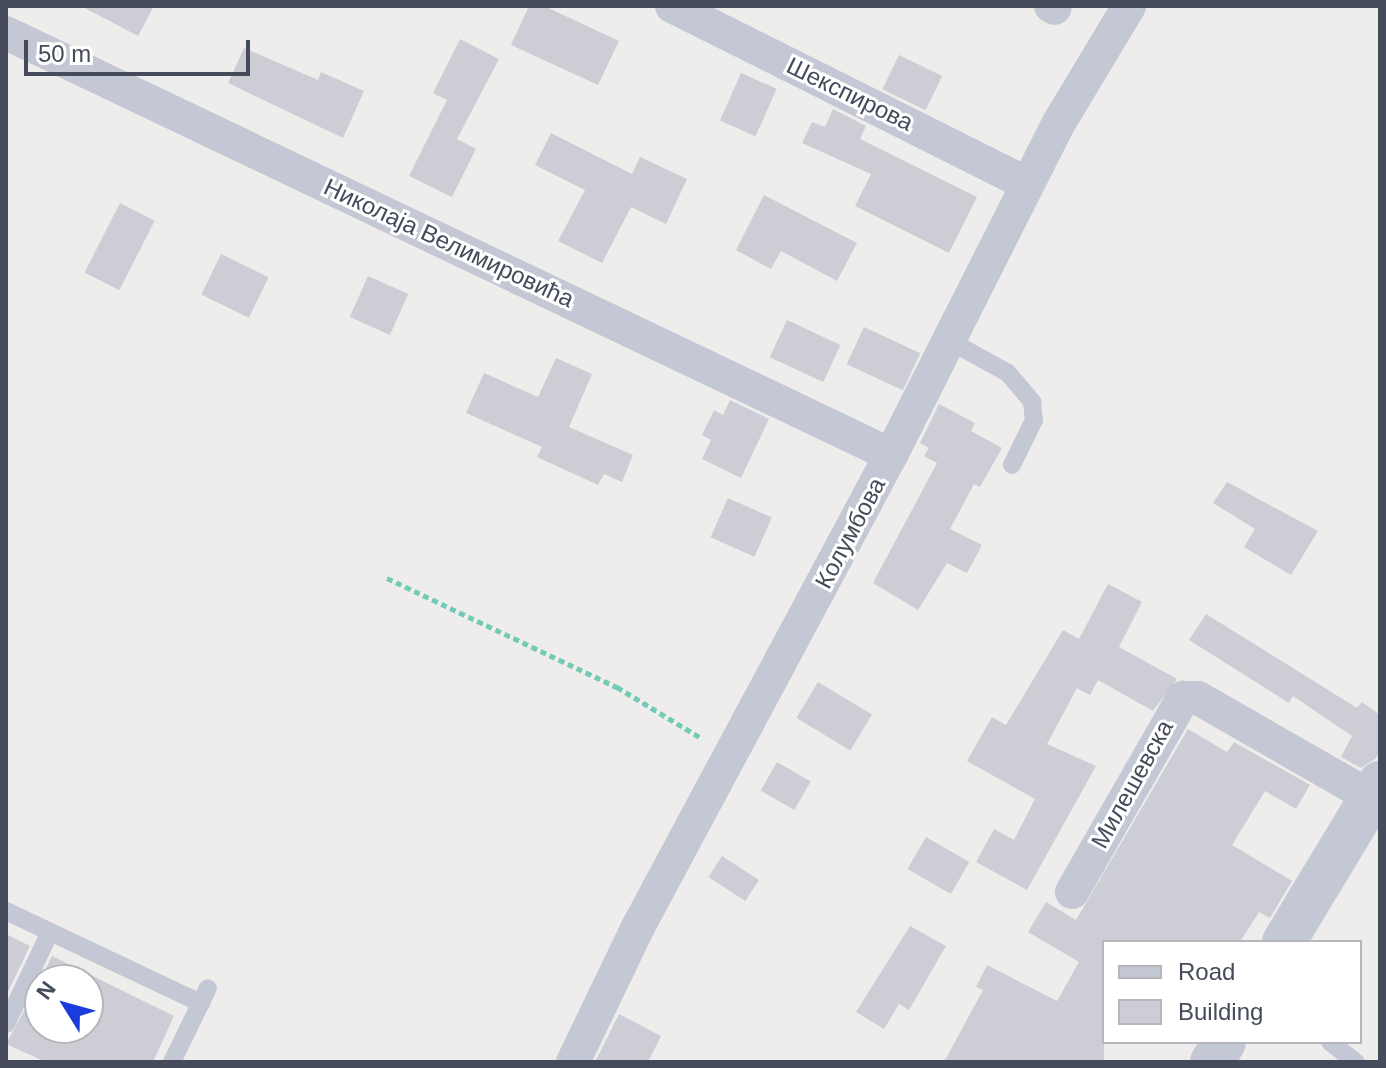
<!DOCTYPE html>
<html>
<head>
<meta charset="utf-8">
<style>
  body { margin:0 }
  #map { position:relative; width:1386px; height:1068px; overflow:hidden; background:#efedec; font-family:Helvetica,sans-serif }
  div>[style] { position:absolute }
  [style*='--x'] { left:calc(var(--x)*1px); top:calc(var(--y)*1px); width:calc(var(--w)*1px); rotate:calc(var(--a)*1deg) }
  .building>* { inset:0; background:#cccdd5; transform-origin:0 0 }
  .path>* { height:5px; margin-top:-2.5px; transform-origin:0; background:repeating-linear-gradient(90deg,#72cbb7 0 6px,transparent 0 10px) }
  .service>* { height:18px; margin:-9px; padding:0 9px; transform-origin:9px; border-radius:9px; background:#c3c8d4 }
  .minor>* { height:34px; margin:-17px; padding:0 17px; transform-origin:17px; border-radius:17px; background:#c3c8d4 }
  .tertiary>* { height:44px; margin:-22px; padding:0 22px; transform-origin:22px; border-radius:22px; background:#c3c8d4 }
  span { translate:-50% -50%; white-space:nowrap; text-align:center; line-height:1.15; -webkit-text-stroke:6px #fff; paint-order:stroke }
  .street-label { font-size:24px; color:#454b5a }
  .frame { position:absolute; inset:0; border:8px solid #454b5a; pointer-events:none }
  .legend { position:absolute; left:1102px; top:940px; width:260px; height:104px; box-sizing:border-box; background:#fff; border:2px solid #b5b7bd; margin:0; padding:10px 14px; list-style:none; font-size:24px; color:#454b5a }
  .legend li { display:flex; align-items:center; gap:16px; height:40px }
  .legend b { width:40px; border:2px solid #b5b7bd }
  .north { position:absolute; left:24px; top:964px; width:80px; height:80px; box-sizing:border-box; background:#fff; border:2px solid #b5b7bd; border-radius:50%; rotate:307deg; font-size:22px; font-weight:700; line-height:32px; text-align:center; color:#454b5a }
  .north::after { content:''; display:block; margin:auto; width:28px; height:36px; background:#1a3cdc; clip-path:polygon(50% 0,100% 100%,50% 72%,0 100%) }
  .scale { position:absolute; left:24px; top:40px; width:226px; height:36px; box-sizing:border-box; border:4px solid #454b5a; border-top:0; padding-left:10px; font-size:24px; line-height:28px; white-space:nowrap; color:#454b5a; -webkit-text-stroke:6px #fff; paint-order:stroke }
</style>
</head>
<body>
<div id="map">
  <div class="building">
    <i style="clip-path:polygon(81px 6px,154px 6px,138px 36px)"></i>
    <i style="clip-path:polygon(529px 6px,544px 6px,619px 41px,598px 85px,511px 45px)"></i>
    <i style="clip-path:polygon(460px 39px,499px 59px,457px 139px,476px 149px,452px 197px,409px 176px,447px 100px,433px 93px)"></i>
    <i style="clip-path:polygon(244px 48px,318px 80px,321px 72px,364px 91px,343px 138px,228px 83px)"></i>
    <i style="left:899px;top:55px;width:48px;height:38px;rotate:26deg"></i>
    <i style="left:741px;top:73px;width:39px;height:52px;rotate:24deg"></i>
    <i style="clip-path:polygon(833px 109px,866px 126px,860px 139px,977px 197px,949px 253px,855px 206px,871px 174px,802px 143px,812px 122px,825px 127px)"></i>
    <i style="clip-path:polygon(551px 133px,632px 174px,640px 157px,687px 179px,666px 224px,631px 207px,602px 263px,558px 241px,585px 190px,535px 165px)"></i>
    <i style="clip-path:polygon(764px 195px,857px 243px,837px 281px,781px 251px,771px 269px,736px 250px)"></i>
    <i style="left:120px;top:203px;width:39px;height:78px;rotate:27deg"></i>
    <i style="left:221px;top:254px;width:53px;height:45px;rotate:26deg"></i>
    <i style="left:368px;top:276px;width:44px;height:45px;rotate:24deg"></i>
    <i style="left:787px;top:320px;width:59px;height:41px;rotate:25deg"></i>
    <i style="left:864px;top:327px;width:62px;height:41px;rotate:25deg"></i>
    <i style="clip-path:polygon(556px 358px,592px 374px,569px 427px,633px 455px,622px 482px,604px 474px,598px 485px,537px 457px,542px 447px,466px 413px,484px 373px,538px 397px)"></i>
    <i style="clip-path:polygon(730px 400px,769px 419px,741px 478px,702px 459px,711px 440px,702px 435px,714px 410px,723px 415px)"></i>
    <i style="clip-path:polygon(939px 404px,975px 423px,971px 431px,1002px 448px,980px 487px,974px 484px,950px 529px,982px 545px,967px 573px,947px 563px,918px 610px,873px 583px,937px 463px,924px 456px,929px 448px,920px 443px)"></i>
    <i style="clip-path:polygon(1227px 482px,1318px 531px,1291px 575px,1244px 547px,1255px 529px,1213px 503px)"></i>
    <i style="left:728px;top:498px;width:48px;height:43px;rotate:24deg"></i>
    <i style="clip-path:polygon(1108px 584px,1142px 602px,1119px 647px,1177px 679px,1153px 711px,1098px 680px,1090px 695px,1077px 688px,1047px 744px,1096px 766px,1027px 890px,976px 862px,994px 829px,1014px 840px,1035px 799px,967px 761px,992px 717px,1006px 725px,1063px 630px,1079px 639px)"></i>
    <i style="clip-path:polygon(1206px 614px,1357px 708px,1362px 702px,1380px 715px,1380px 752px,1375px 759px,1361px 768px,1341px 757px,1352px 736px,1293px 696px,1289px 703px,1189px 640px)"></i>
    <i style="left:818px;top:682px;width:63px;height:42px;rotate:31deg"></i>
    <i style="clip-path:polygon(1188px 729px,1227px 752px,1234px 742px,1310px 785px,1296px 809px,1265px 791px,1232px 845px,1292px 881px,1270px 918px,1259px 912px,1240px 942px,1104px 942px,1104px 1062px,944px 1062px,983px 990px,976px 987px,987px 965px,1057px 1001px,1079px 962px,1028px 932px,1046px 902px,1076px 920px)"></i>
    <i style="left:777px;top:762px;width:39px;height:33px;rotate:30deg"></i>
    <i style="left:926px;top:837px;width:50px;height:37px;rotate:30deg"></i>
    <i style="left:722px;top:856px;width:44px;height:25px;rotate:33deg"></i>
    <i style="clip-path:polygon(910px 926px,946px 946px,909px 1010px,899px 1004px,884px 1029px,856px 1012px)"></i>
    <i style="clip-path:polygon(6px 934px,30px 946px,6px 996px)"></i>
    <i style="clip-path:polygon(52px 956px,174px 1016px,153px 1062px,46px 1062px,6px 1044px,40px 981px,40px 1028px,88px 1028px,88px 980px,40px 980px)"></i>
    <i style="clip-path:polygon(619px 1014px,661px 1036px,648px 1062px,595px 1062px)"></i>
  </div>
  <div class="path">
    <i style="--x:387;--y:578;--w:255;--a:25.4"></i>
    <i style="--x:617;--y:687;--w:100;--a:31.2"></i>
  </div>
  <div class="service">
    <i style="--x:948;--y:340;--w:68;--a:28.8"></i>
    <i style="--x:1008;--y:373;--w:38;--a:50"></i>
    <i style="--x:1032;--y:402;--w:18;--a:84"></i>
    <i style="--x:1034;--y:420;--w:50;--a:116.1"></i>
    <i style="--x:6;--y:911;--w:216;--a:25.3"></i>
    <i style="--x:6;--y:1024;--w:102;--a:-64.4"></i>
    <i style="--x:1330;--y:1042;--w:33;--a:38"></i>
    <i style="--x:172;--y:1062;--w:82;--a:-64.1"></i>
  </div>
  <div class="minor">
    <i style="--x:672;--y:6;--w:397;--a:26.6"></i>
    <i style="--x:1051;--y:6;--w:4;--a:27"></i>
    <i style="--x:6;--y:33;--w:980;--a:25.49"></i>
    <i style="--x:1072;--y:892;--w:224;--a:-60.2"></i>
    <i style="--x:1183;--y:698;--w:15;--a:0"></i>
    <i style="--x:1198;--y:698;--w:199;--a:29.8"></i>
    <i style="--x:573;--y:1062;--w:150;--a:-64.3"></i>
    <i style="--x:638;--y:927;--w:536;--a:-61.81"></i>
    <i style="--x:891;--y:455;--w:374;--a:-63.2"></i>
    <i style="--x:1060;--y:121;--w:134;--a:-59"></i>
  </div>
  <div class="tertiary">
    <i style="--x:1284;--y:942;--w:186;--a:-58.9"></i>
    <i style="--x:1212;--y:1062;--w:23;--a:-59"></i>
  </div>
  <div class="street-label">
    <span style="left:850px;top:94px;rotate:26deg">Шекспирова</span>
    <span style="left:449px;top:243px;rotate:25deg">Николаја Велимировића</span>
    <span style="left:850px;top:533px;rotate:-62deg">Колумбова</span>
    <span style="left:1132px;top:784px;rotate:-61deg">Милешевска</span>
  </div>
  <div class="frame"></div>
  <ul class="legend">
  <li><b style="height:10px;background:#c3c8d4"></b>Road</li>
  <li><b style="height:22px;background:#cccdd5"></b>Building</li>
  </ul>
  <div class="north">N</div>
  <div class="scale">50 m</div>
</div>
</body>
</html>
